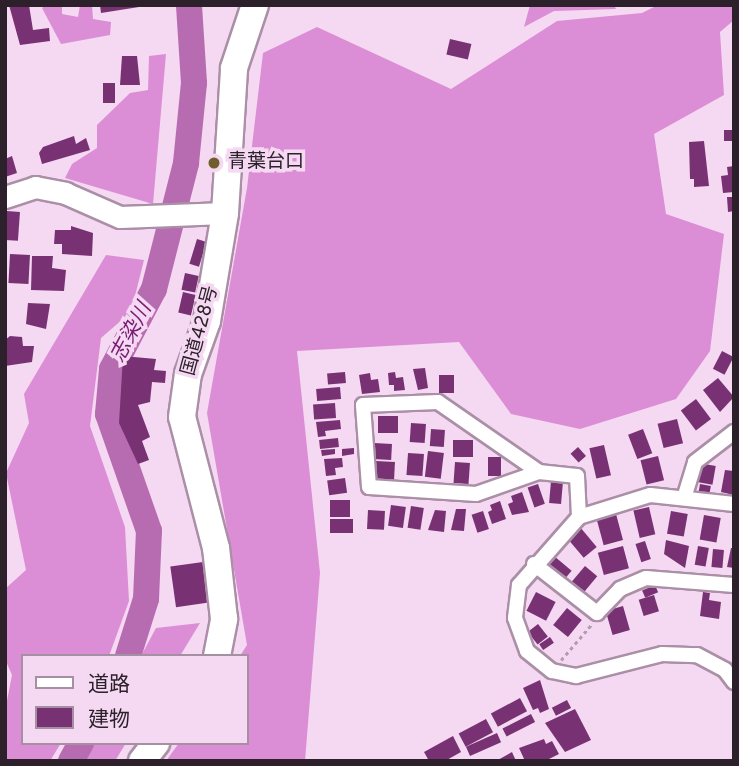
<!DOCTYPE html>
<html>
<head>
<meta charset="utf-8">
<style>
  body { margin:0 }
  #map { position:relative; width:739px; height:766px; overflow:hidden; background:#f5d8f1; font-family:Overpass,"Noto Sans JP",sans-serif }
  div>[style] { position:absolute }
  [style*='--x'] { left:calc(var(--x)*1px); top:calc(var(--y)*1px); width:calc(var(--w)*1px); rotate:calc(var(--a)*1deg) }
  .forest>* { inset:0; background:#db8ed5 }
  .river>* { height:26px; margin:-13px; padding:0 13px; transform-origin:13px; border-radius:13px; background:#b76cb1 }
  .building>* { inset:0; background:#783274; transform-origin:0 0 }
  .path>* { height:2.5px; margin-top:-1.25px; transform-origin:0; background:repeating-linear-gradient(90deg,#b39cb0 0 3.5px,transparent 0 7px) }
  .roads { filter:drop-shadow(2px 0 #aa8fa7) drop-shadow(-2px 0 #aa8fa7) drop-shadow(0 2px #aa8fa7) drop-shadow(0 -2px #aa8fa7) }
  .street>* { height:14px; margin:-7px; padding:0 7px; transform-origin:7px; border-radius:7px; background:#fff }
  .secondary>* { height:21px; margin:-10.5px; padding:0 10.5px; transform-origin:10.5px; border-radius:10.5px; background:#fff }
  .highway>* { height:26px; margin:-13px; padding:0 13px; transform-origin:13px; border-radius:13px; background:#fff }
  .dots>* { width:19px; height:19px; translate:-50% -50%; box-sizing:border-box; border:4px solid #f5d8f1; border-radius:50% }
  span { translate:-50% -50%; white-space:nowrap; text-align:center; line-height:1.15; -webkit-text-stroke:7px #f5d8f1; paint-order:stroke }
  .poi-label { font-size:19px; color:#2c212b }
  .left { translate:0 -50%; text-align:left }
  .street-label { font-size:19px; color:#2c212b }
  .water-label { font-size:21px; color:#771c73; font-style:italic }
  .frame { position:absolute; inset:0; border:7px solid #2c212b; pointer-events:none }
  .legend { position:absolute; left:21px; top:654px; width:228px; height:91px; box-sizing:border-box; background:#f5d8f1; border:2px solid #a58fa2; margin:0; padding:9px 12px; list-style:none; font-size:21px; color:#2c212b }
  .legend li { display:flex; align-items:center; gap:14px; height:35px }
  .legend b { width:35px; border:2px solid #a58fa2 }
</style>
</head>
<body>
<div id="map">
  <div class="forest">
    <i style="clip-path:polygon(46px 5px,62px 5px,62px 14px,78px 17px,80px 5px,92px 5px,93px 19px,111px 22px,110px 35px,61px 44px,42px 8px)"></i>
    <i style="clip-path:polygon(530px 5px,614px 5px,616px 9px,554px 11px,524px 27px)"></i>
    <i style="clip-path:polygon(658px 5px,734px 5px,734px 20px,720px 32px,724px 95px,654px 134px,666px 214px,724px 234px,710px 351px,676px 399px,580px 429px,511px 414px,459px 342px,297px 351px,320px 573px,305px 761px,166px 761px,179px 743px,247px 743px,247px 656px,240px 656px,247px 645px,207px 413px,247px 188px,263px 53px,317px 27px,451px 89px,557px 21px,642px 13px)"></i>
    <i style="clip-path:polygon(166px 54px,153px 204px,65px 178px,72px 164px,97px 148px,97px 125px,130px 93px,148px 90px,149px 56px)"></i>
    <i style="clip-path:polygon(106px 255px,144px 260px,131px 312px,101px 338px,90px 426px,125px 527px,129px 601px,109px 656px,23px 656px,23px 743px,61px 743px,50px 761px,5px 761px,5px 711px,12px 675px,5px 659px,5px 589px,26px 570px,6px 473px,29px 423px,24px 394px)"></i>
    <i style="clip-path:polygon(200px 623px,180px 656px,141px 656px,156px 628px)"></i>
    <i style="clip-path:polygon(94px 743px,126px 743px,115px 761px,85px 761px)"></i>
  </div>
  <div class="river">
    <i style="--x:128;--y:656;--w:60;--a:-72.5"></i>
    <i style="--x:146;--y:599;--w:68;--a:-87.5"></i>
    <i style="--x:149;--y:531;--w:124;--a:-109.3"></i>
    <i style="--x:108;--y:414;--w:45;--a:-84.9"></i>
    <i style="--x:112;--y:369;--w:90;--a:-62.3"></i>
    <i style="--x:154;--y:289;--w:130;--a:-75.7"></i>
    <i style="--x:186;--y:163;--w:80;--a:-84.3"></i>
    <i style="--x:194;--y:83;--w:78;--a:-93.7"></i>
    <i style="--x:71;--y:761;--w:21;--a:-61"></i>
  </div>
  <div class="building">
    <i style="clip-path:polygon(9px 5px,29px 5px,33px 30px,49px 28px,50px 41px,20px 45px)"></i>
    <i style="clip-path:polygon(100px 5px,138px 5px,139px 7px,101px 13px)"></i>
    <i style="left:450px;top:39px;width:22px;height:16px;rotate:13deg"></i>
    <i style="clip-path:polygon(122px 56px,137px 56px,140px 85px,120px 85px)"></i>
    <i style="left:103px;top:83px;width:12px;height:20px"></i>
    <i style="left:734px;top:130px;width:11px;height:10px;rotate:90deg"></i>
    <i style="clip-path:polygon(74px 136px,76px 144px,86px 138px,90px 150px,42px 164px,39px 153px,43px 147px)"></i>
    <i style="clip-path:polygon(704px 141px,709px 186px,694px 187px,694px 179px,690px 179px,689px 142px)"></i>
    <i style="clip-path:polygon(12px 156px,17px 173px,5px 177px,5px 159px)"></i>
    <i style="clip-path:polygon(734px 166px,734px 192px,723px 193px,721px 176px,728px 175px,727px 167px)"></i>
    <i style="clip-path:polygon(727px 197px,734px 197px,734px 211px,728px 212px)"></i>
    <i style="left:7px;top:211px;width:13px;height:29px;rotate:4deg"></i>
    <i style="clip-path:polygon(71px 226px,93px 233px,92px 256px,62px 254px,62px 244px,54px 244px,55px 230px,71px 230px)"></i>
    <i style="left:197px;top:239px;width:10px;height:26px;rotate:17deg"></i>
    <i style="left:10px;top:254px;width:20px;height:29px;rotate:3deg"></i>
    <i style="clip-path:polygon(32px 256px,53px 256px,52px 268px,66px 270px,64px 291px,31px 290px)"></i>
    <i style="left:185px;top:273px;width:14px;height:17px;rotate:12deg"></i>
    <i style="left:183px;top:292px;width:13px;height:21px;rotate:13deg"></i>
    <i style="clip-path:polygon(28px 303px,50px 304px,46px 329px,26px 324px)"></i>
    <i style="clip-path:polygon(10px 336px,22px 337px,23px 346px,34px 346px,32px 362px,5px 366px,5px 340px)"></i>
    <i style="left:722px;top:351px;width:13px;height:20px;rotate:27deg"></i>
    <i style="clip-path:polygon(123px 356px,156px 359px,154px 370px,166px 371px,165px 383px,152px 382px,150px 402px,138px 405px,150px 437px,142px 441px,149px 460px,138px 464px,119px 423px)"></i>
    <i style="clip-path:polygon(425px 368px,428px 388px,418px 390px,413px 369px)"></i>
    <i style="left:345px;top:372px;width:11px;height:18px;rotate:85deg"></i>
    <i style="clip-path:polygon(395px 372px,396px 378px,403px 377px,405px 390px,394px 391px,394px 385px,389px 385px,388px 373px)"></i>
    <i style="clip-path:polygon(370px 373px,371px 380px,378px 379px,380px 392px,362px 394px,359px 375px)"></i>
    <i style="left:439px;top:375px;width:15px;height:18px"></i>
    <i style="clip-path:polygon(718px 378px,734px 397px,720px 412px,703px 390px)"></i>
    <i style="left:340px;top:387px;width:12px;height:24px;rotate:85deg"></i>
    <i style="left:696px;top:399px;width:25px;height:19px;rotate:53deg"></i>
    <i style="left:335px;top:403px;width:15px;height:22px;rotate:86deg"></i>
    <i style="left:378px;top:416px;width:20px;height:17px"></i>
    <i style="left:677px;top:419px;width:25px;height:20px;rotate:76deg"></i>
    <i style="clip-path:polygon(340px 420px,341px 429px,325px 431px,326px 436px,318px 437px,316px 422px)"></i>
    <i style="left:411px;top:423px;width:15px;height:19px;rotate:4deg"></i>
    <i style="left:431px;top:429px;width:14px;height:17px;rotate:4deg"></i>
    <i style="left:643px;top:429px;width:26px;height:16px;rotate:69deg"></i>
    <i style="left:338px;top:438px;width:9px;height:19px;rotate:84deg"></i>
    <i style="left:453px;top:440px;width:20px;height:17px"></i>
    <i style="left:374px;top:443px;width:18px;height:16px;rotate:3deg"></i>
    <i style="left:604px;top:445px;width:31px;height:15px;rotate:77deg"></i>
    <i style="left:578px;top:447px;width:12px;height:10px;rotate:48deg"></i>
    <i style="clip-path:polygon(354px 448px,354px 454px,342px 456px,342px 449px)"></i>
    <i style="clip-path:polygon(335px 449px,335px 454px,322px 456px,321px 450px)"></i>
    <i style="left:428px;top:451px;width:16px;height:26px;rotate:7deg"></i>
    <i style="left:408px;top:453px;width:16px;height:22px;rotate:4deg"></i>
    <i style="left:658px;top:456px;width:25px;height:18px;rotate:76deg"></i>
    <i style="left:488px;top:457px;width:13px;height:19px"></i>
    <i style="clip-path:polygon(342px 458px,343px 467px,335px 468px,336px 475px,326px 476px,324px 459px)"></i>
    <i style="left:376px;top:461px;width:19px;height:18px;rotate:3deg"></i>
    <i style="left:455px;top:462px;width:15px;height:21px;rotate:4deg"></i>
    <i style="left:699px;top:463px;width:17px;height:19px;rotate:10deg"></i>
    <i style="clip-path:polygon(725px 470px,734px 471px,734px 495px,721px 492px)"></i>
    <i style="left:345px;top:478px;width:15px;height:18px;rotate:82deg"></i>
    <i style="left:551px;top:481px;width:12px;height:22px;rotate:5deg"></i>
    <i style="left:538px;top:484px;width:21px;height:11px;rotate:71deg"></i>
    <i style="left:700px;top:484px;width:11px;height:8px;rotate:10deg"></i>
    <i style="clip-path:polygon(522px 492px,529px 512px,512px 515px,508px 504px,513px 502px,511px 496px)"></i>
    <i style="left:350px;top:500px;width:17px;height:20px;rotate:90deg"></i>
    <i style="clip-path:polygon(500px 501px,506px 519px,492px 524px,488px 512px,492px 510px,490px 505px)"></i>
    <i style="left:391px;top:505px;width:15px;height:21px;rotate:8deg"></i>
    <i style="left:411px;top:506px;width:13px;height:22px;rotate:9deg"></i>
    <i style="left:649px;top:507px;width:28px;height:16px;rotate:77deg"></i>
    <i style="clip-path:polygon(456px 509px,466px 509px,464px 531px,451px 530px)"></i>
    <i style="left:368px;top:510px;width:17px;height:19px;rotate:3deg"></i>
    <i style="clip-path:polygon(435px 510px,446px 511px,444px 532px,428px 530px)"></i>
    <i style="left:483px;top:511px;width:19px;height:12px;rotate:72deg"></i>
    <i style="left:671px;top:511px;width:17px;height:23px;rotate:10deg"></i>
    <i style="left:616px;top:514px;width:27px;height:20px;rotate:75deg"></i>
    <i style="left:704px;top:515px;width:17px;height:25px;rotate:10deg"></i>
    <i style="left:353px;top:519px;width:14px;height:23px;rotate:90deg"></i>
    <i style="left:580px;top:527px;width:26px;height:17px;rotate:50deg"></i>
    <i style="clip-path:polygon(666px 540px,689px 546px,685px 568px,664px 554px)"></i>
    <i style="left:645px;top:541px;width:19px;height:10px;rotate:72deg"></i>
    <i style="left:623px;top:546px;width:23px;height:26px;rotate:75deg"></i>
    <i style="left:698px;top:546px;width:11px;height:19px;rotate:10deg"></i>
    <i style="clip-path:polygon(731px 548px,734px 548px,734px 568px,727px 567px)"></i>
    <i style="left:713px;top:549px;width:11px;height:18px;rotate:5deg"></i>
    <i style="left:554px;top:556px;width:23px;height:12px;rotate:40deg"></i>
    <i style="left:203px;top:562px;width:41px;height:33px;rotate:82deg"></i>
    <i style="left:585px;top:566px;width:16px;height:23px;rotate:40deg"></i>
    <i style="left:655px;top:585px;width:8px;height:14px;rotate:67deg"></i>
    <i style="left:536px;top:592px;width:22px;height:21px;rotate:27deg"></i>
    <i style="clip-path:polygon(703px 592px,710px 593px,709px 600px,721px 602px,719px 619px,700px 616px)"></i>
    <i style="left:654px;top:595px;width:17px;height:16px;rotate:73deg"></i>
    <i style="left:623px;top:606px;width:25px;height:18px;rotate:74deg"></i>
    <i style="left:567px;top:608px;width:19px;height:22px;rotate:39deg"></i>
    <i style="left:538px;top:624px;width:16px;height:13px;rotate:52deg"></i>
    <i style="left:550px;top:637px;width:7px;height:13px;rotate:56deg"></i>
    <i style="clip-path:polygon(540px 680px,549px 709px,540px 713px,538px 708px,533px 710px,523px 688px)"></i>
    <i style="left:520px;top:698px;width:15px;height:33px;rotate:62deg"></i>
    <i style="left:567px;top:700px;width:9px;height:17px;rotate:63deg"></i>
    <i style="clip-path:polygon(575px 709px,591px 740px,565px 752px,545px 723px)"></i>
    <i style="left:531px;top:714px;width:9px;height:32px;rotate:63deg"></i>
    <i style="left:486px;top:719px;width:15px;height:31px;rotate:62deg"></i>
    <i style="left:497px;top:733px;width:10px;height:34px;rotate:66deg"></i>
    <i style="clip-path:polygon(453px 736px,461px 752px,445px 761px,429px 761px,424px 752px)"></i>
    <i style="clip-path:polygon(544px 739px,546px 744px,552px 741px,559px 754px,545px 761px,525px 761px,519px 748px)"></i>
    <i style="clip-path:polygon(512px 752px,516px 761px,496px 761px)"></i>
  </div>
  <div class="path">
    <i style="--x:561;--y:660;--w:46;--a:-49.4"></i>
  </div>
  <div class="roads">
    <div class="street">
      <i style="--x:539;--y:472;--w:67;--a:160.8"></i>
      <i style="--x:476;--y:494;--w:107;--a:-176.3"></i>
      <i style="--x:369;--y:487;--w:82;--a:-94.2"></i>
      <i style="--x:363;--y:405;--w:75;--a:-2.3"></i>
      <i style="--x:438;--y:402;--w:123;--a:34.7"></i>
      <i style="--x:539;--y:472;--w:38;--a:6"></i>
      <i style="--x:577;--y:476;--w:41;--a:87.2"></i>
      <i style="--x:685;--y:495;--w:34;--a:-73"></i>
      <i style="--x:695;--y:462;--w:49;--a:-37.6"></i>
      <i style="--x:734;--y:504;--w:84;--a:-173.9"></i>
      <i style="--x:650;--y:495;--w:74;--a:162.8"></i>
      <i style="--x:579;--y:517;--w:91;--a:131.4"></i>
      <i style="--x:519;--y:585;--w:33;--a:97"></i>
      <i style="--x:515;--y:618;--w:35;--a:70"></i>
      <i style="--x:527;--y:651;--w:32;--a:39"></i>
      <i style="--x:552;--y:671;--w:25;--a:12"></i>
      <i style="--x:576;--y:676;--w:89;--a:-14.3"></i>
      <i style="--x:662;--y:654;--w:35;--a:2"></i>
      <i style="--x:697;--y:655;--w:32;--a:28"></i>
      <i style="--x:725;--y:670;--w:15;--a:53"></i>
      <i style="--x:534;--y:564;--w:80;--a:37.9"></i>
      <i style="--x:597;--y:613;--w:33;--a:-46"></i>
      <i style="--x:620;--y:589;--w:28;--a:-23"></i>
      <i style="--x:646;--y:578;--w:88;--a:4.5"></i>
    </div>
    <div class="secondary">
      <i style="--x:5;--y:197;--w:32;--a:-18"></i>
      <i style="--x:35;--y:187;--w:31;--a:11"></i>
      <i style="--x:65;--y:193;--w:60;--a:23.6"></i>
      <i style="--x:120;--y:217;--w:105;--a:-2.2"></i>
    </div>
    <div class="highway">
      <i style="--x:217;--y:656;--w:38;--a:-79"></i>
      <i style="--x:224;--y:619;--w:71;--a:-96.4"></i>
      <i style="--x:216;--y:548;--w:135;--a:-104.5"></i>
      <i style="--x:182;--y:417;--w:43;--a:-82.1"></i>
      <i style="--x:188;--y:374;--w:56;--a:-70.3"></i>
      <i style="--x:207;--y:321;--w:109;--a:-80.5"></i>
      <i style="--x:225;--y:213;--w:145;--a:-86.4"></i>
      <i style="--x:234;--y:68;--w:66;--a:-71.6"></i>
      <i style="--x:142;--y:761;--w:23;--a:-52"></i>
    </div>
  </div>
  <div class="dots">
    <i style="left:214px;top:163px;background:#6e5f2c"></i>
  </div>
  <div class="poi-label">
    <span class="left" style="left:228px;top:163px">青葉台口</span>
  </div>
  <div class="street-label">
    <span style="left:201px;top:331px;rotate:-75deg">国道428号</span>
  </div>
  <div class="water-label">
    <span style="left:132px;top:333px;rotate:-62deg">志染川</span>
  </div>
  <div class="frame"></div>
  <ul class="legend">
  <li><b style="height:9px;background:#fff"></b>道路</li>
  <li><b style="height:19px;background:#783274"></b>建物</li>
  </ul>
</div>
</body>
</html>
